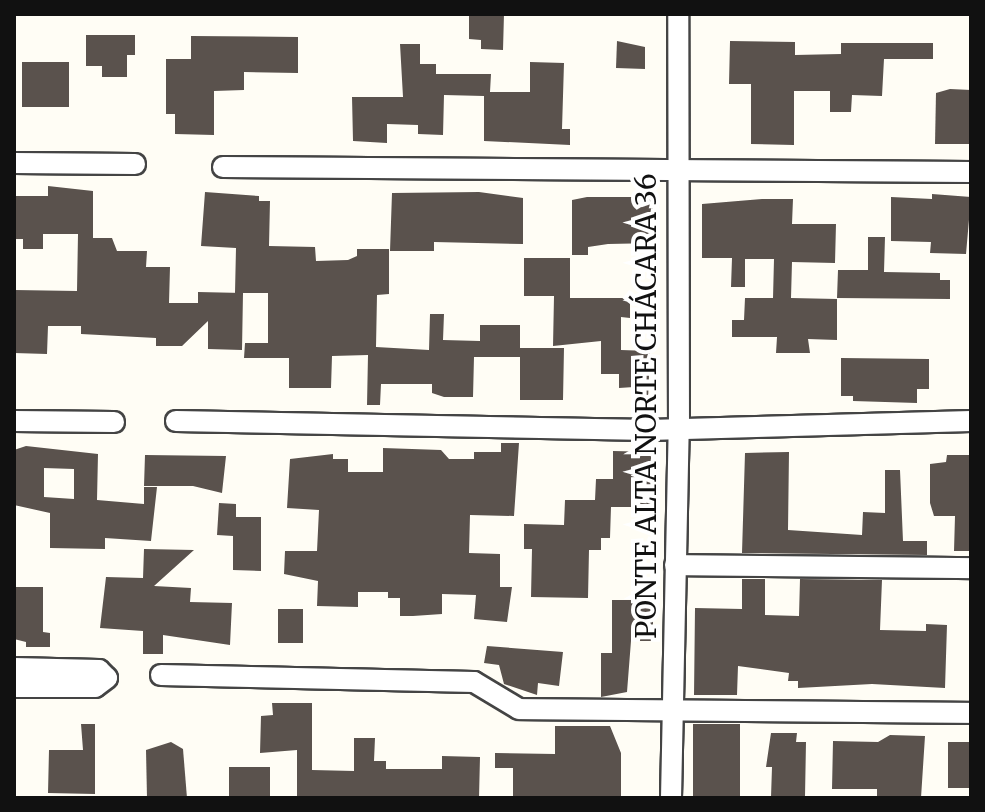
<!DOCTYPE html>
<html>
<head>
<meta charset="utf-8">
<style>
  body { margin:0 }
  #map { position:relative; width:985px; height:812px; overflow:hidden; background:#fffdf5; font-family:Merriweather,serif }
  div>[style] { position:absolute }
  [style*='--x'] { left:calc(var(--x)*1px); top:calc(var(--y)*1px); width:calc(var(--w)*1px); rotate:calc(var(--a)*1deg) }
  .building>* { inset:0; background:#5a524d; transform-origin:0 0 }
  .roads { filter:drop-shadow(2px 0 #444) drop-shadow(-2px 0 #444) drop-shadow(0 2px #444) drop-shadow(0 -2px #444) }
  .minor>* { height:20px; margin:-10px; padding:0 10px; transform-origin:10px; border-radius:10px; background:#fff }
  span { translate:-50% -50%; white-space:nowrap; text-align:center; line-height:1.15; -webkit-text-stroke:8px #fff; paint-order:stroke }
  .street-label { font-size:28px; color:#111 }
  .frame { position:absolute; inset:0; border:16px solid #111; pointer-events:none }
</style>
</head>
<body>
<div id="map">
  <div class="building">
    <i style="clip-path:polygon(469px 14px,504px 14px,503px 50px,481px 49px,481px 40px,469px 39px)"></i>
    <i style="clip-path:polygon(86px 35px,135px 35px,135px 55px,127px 55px,127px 77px,102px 77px,102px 66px,86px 66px)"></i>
    <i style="clip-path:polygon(191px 36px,298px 37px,298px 73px,244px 72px,244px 90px,214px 91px,214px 135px,175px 134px,175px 114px,166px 114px,166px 59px,191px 59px)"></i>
    <i style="clip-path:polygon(617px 41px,645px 47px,645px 69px,616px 68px)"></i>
    <i style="clip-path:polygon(730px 41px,795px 42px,795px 55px,841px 54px,841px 43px,933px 43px,933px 59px,884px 59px,882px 96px,852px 95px,851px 112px,830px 112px,830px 91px,794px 91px,794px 145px,751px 144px,751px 84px,729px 84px)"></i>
    <i style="clip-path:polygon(400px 44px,420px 44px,420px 64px,436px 64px,436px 74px,491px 74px,490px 92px,530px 92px,530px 62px,564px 63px,562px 129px,570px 129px,570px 145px,484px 141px,484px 96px,444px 95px,443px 135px,418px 134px,418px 125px,387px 124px,387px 143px,353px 141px,352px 97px,403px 97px)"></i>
    <i style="left:22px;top:62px;width:47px;height:45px"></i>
    <i style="clip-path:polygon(950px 89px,971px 90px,971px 144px,935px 144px,936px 93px)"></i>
    <i style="clip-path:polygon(48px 186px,93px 191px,93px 238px,112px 238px,117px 251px,147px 251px,146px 267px,170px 267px,169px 303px,198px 303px,198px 292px,243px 293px,242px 350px,208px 349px,208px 321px,182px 346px,156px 346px,156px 338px,81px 334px,81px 326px,48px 326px,47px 354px,14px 353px,14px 290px,77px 291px,78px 234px,43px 234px,43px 249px,23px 249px,23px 239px,14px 239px,14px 196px,48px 196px)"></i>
    <i style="clip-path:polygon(205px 192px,259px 196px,259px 201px,270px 201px,269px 246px,315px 247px,316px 261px,348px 260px,357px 256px,357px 249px,389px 249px,389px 294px,377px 295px,376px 347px,429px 350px,430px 314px,444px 314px,443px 340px,480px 341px,480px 325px,520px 325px,520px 348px,564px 348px,563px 400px,520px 400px,520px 357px,474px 357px,473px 397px,444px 397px,432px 393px,432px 384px,381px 384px,380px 405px,367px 405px,368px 355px,332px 356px,331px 388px,289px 388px,289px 358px,244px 358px,245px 343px,268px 343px,268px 293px,235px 293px,236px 248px,201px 246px)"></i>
    <i style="clip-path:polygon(479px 192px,523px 198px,523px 244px,434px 242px,434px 251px,390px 251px,392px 193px)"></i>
    <i style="clip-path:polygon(932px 194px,971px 197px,966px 254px,930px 253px,931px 242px,891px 241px,891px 197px,932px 199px)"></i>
    <i style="clip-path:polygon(587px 197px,652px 197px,656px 243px,608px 244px,588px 247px,588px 255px,572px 255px,572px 200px)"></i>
    <i style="clip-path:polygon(762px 199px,793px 199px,792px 224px,836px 224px,835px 263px,792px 262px,791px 298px,837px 299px,837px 340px,808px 339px,810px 353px,776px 353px,777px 337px,732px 337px,732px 320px,744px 320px,745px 298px,773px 298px,774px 259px,745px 259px,745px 287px,731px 287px,732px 258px,702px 258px,702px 204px)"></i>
    <i style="clip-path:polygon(868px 237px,885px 237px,884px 272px,940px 273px,940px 280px,950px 280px,950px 299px,837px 298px,838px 270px,868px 270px)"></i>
    <i style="clip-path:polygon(524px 258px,570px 258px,570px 298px,630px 298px,630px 318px,621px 317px,621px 350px,650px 351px,648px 400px,634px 399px,634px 387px,619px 388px,619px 374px,601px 374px,601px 341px,553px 346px,554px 296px,524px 296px)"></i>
    <i style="clip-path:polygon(841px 358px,929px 359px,929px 389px,917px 389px,917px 403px,853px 401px,853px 396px,841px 396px)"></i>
    <i style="clip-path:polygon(501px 443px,519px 443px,514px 516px,470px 515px,469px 553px,500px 554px,500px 587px,512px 587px,507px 622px,474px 619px,476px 595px,442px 594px,442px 614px,413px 616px,400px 616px,400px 598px,388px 598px,388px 592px,358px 592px,358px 607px,317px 606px,318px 581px,284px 574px,285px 551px,317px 551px,319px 510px,287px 508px,290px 459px,333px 454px,333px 459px,348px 459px,348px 472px,383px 472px,383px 448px,441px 450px,449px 459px,474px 459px,474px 452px,501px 452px)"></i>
    <i style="clip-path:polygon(evenodd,26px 446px,98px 454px,97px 500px,144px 504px,144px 487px,157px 487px,151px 541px,105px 538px,105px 549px,50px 548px,50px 513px,14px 505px,14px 450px,26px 446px,44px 468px,74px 469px,74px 499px,44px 497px,44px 468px)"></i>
    <i style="clip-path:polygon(613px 451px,656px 452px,655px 507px,611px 507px,610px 538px,601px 538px,601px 550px,589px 550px,588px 598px,531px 597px,532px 549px,524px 549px,524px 524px,564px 525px,565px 500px,595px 500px,596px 479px,613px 479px)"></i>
    <i style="clip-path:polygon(789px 452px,788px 530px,862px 535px,863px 512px,885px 513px,885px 470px,900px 470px,903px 541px,927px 541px,927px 555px,742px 553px,745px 453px)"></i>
    <i style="clip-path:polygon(145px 455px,226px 456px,222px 493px,193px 486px,144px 486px)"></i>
    <i style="clip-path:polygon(947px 455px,971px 455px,971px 551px,954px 551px,955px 516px,934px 516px,930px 503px,930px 464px,946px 462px)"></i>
    <i style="clip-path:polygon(219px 503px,236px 504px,236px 517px,261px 517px,261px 571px,233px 570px,233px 536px,217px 535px)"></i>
    <i style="clip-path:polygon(144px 549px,194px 550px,154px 586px,191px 588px,190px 602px,232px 603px,230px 645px,163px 635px,163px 654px,143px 654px,143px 631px,100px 628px,106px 577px,143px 578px)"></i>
    <i style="clip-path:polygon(742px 579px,765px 579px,765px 615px,799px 616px,800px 579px,882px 580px,880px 630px,926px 631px,926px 624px,947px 625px,945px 688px,872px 684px,798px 688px,798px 681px,788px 681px,789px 673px,738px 666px,737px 695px,694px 695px,695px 608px,742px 609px)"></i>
    <i style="clip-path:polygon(14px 587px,43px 587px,43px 632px,50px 633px,50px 647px,26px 647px,26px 642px,14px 639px)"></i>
    <i style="clip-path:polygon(612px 600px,653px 600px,653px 641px,631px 641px,627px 692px,601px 697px,601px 653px,612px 653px)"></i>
    <i style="left:278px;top:609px;width:25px;height:34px"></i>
    <i style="clip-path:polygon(487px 646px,563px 652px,559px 686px,538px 683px,537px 695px,504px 684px,499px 665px,484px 663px)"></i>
    <i style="clip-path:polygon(272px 703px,312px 703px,312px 770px,354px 771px,354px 738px,375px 738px,374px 761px,386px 761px,386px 769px,442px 769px,442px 756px,480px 757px,479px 798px,297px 798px,297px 750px,260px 753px,261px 716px,273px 715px)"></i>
    <i style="clip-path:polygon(81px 724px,95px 724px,95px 794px,48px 793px,49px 750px,83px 750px)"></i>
    <i style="left:693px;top:724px;width:47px;height:74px"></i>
    <i style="clip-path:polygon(555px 726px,610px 726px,621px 753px,621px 798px,513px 798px,513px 768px,495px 768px,495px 753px,555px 754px)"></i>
    <i style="clip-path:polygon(771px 733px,797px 733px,796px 742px,806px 742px,805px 797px,771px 797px,772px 767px,766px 767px)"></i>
    <i style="clip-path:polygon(890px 735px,925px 736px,921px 798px,877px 798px,877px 789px,832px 789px,833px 741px,878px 742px)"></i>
    <i style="clip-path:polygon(171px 742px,183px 749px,187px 798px,147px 798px,146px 750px)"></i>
    <i style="left:948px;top:742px;width:22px;height:46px"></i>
    <i style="left:229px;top:767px;width:41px;height:31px"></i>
  </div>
  <div class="roads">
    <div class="minor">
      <i style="--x:14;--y:163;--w:121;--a:0.5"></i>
      <i style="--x:223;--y:167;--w:748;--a:0.38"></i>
      <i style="--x:14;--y:421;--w:100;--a:0.6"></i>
      <i style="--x:176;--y:421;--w:473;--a:1.1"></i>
      <i style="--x:649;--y:430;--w:322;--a:-1.6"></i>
      <i style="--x:675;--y:565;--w:296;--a:0.6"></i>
      <i style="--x:14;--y:668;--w:85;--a:1.3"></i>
      <i style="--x:99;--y:670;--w:11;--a:45"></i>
      <i style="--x:107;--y:678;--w:15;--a:143"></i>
      <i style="--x:95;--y:687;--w:81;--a:180"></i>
      <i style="--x:161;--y:675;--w:313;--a:1.3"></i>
      <i style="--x:474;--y:682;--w:52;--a:31"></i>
      <i style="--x:519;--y:709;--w:452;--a:0.5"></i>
      <i style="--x:671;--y:798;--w:369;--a:-88.8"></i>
      <i style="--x:679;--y:429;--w:415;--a:-90.1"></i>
    </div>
  </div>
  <div class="street-label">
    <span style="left:646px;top:406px;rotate:-90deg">PONTE ALTA NORTE CHÁCARA 36</span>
  </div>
  <div class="frame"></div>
</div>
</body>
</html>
